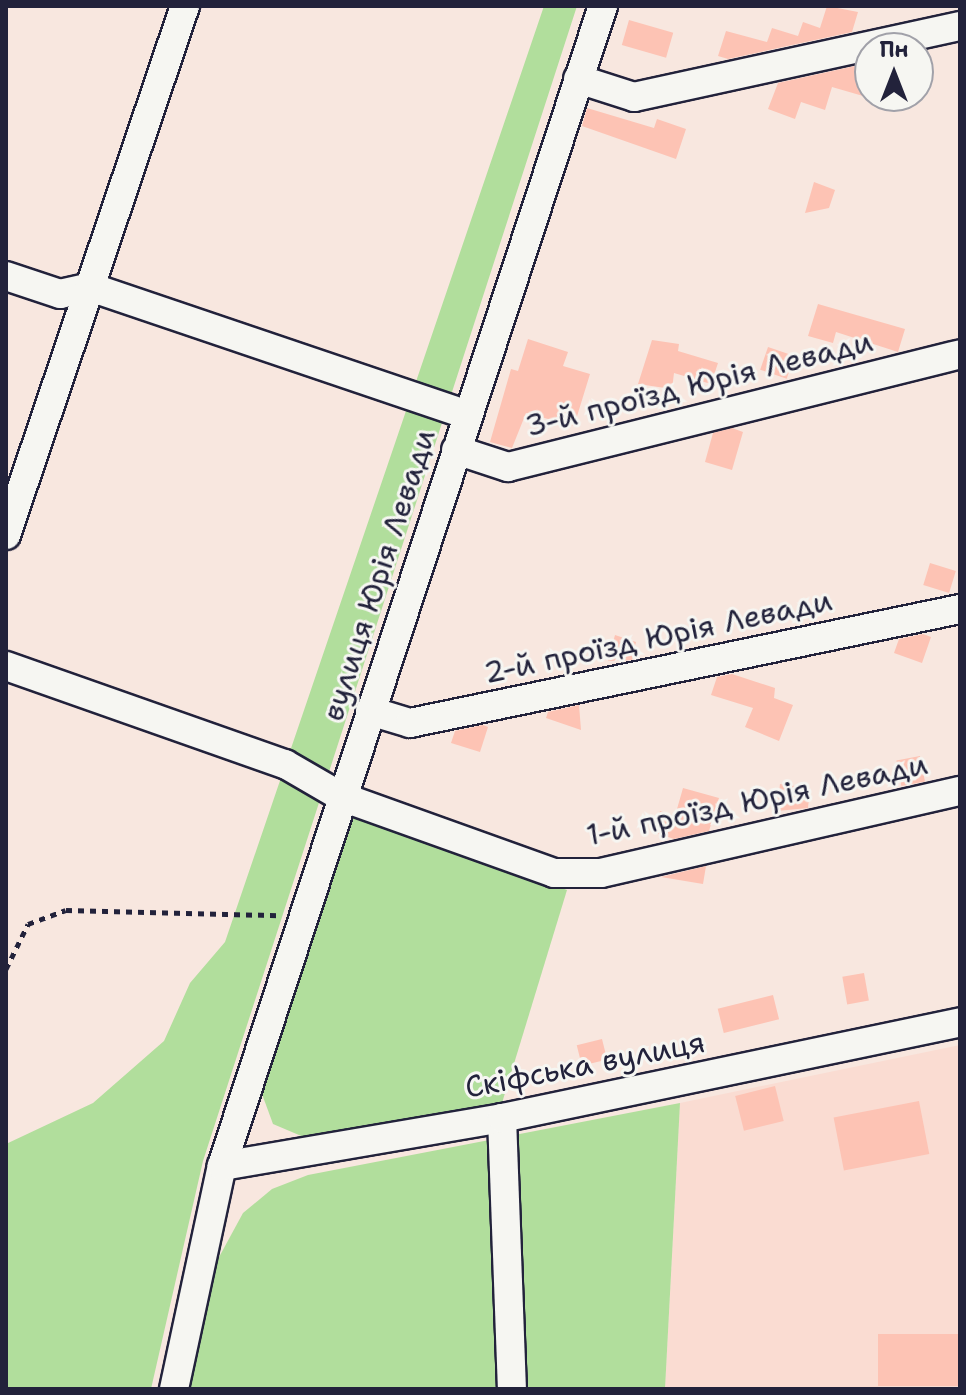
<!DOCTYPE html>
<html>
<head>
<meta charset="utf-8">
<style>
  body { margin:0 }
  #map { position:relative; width:966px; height:1395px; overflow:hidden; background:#f8e7df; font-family:"Shantell Sans",sans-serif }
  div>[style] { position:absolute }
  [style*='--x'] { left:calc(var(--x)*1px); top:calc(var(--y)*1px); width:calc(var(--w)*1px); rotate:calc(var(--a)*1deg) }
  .built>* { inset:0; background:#fadcd2 }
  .green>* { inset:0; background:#b1de9c }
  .building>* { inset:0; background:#fdc3b4; transform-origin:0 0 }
  .path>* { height:5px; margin-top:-2.5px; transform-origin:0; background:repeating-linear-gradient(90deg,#22223b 0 6px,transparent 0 12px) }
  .roads { filter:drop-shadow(2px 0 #22223b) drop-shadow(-2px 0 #22223b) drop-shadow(0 2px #22223b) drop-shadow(0 -2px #22223b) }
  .minor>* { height:28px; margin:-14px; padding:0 14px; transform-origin:14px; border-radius:14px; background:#f6f6f2 }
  span { translate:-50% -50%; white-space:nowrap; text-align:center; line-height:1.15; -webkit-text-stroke:6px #f6f6f2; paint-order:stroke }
  .street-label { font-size:30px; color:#22223b }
  .frame { position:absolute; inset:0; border:8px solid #22223b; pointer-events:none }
  .north { position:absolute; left:854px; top:32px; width:80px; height:80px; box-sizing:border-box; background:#f6f6f2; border:2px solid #a1a1a9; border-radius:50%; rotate:0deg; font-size:22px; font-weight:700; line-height:32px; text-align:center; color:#22223b }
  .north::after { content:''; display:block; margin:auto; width:28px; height:36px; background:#22223b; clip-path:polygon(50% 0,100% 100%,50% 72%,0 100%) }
</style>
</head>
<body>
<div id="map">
  <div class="built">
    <i style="clip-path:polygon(960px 1045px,960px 1389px,665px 1389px,680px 1103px)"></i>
  </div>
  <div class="green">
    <i style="clip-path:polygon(544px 6px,577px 6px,203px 1161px,151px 1389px,6px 1389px,6px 1144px,93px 1103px,164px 1041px,190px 983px,225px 942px)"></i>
    <i style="clip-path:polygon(350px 814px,567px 890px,502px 1103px,306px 1138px,273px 1124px,262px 1094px)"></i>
    <i style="clip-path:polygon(680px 1103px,665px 1389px,188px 1389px,218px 1259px,243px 1213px,272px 1189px,308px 1175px)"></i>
  </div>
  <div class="building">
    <i style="clip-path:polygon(827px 6px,858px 12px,852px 32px,728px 59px,718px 56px,726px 31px,767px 42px,772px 28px,798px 36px,803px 22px,820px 28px)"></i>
    <i style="left:629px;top:20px;width:46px;height:26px;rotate:16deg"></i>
    <i style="clip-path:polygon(864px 64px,870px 66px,870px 98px,832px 87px,825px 110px,801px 102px,795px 119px,768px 109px,778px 83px)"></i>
    <i style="clip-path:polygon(587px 108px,654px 128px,657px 119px,686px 129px,676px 159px,582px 126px)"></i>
    <i style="clip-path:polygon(814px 182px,835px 190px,829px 208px,805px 213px)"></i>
    <i style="clip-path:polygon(818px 304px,905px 329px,898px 352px,836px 332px,833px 343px,808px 336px)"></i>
    <i style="clip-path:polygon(528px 339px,568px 352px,563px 366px,590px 374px,574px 426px,526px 413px,512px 448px,490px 442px,511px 369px,518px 371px)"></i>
    <i style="clip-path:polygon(652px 340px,679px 344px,678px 351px,718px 363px,711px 384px,674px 373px,672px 389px,638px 384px)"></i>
    <i style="left:768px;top:347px;width:28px;height:24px;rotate:19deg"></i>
    <i style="clip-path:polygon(732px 428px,743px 432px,732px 470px,705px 462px,713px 433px)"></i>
    <i style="left:930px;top:563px;width:27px;height:23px;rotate:17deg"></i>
    <i style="clip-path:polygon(923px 634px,931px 637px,922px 663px,894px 653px,899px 639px)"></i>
    <i style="clip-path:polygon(615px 635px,636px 642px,632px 660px,608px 661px)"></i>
    <i style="clip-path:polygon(732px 674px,775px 688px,774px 698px,793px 705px,779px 741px,745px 727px,753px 708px,711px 695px,717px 677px)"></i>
    <i style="clip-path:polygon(579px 705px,581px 730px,546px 718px,548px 712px)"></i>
    <i style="clip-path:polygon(483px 725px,488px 727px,480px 752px,451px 743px,455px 731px)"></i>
    <i style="left:920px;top:756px;width:26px;height:24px;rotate:79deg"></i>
    <i style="clip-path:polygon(780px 784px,810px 788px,808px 808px,777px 811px)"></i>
    <i style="clip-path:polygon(683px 788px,719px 798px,709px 831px,674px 839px,653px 832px,660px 811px,675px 816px)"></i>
    <i style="clip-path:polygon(706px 866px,703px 884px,661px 877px)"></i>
    <i style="left:864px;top:973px;width:28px;height:22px;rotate:80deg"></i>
    <i style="left:773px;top:995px;width:25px;height:57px;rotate:76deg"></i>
    <i style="left:602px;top:1039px;width:21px;height:26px;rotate:76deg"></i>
    <i style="left:775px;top:1086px;width:36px;height:41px;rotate:76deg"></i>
    <i style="left:919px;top:1101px;width:54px;height:87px;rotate:79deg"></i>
    <i style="left:878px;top:1334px;width:82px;height:52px"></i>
  </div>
  <div class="path">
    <i style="--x:6;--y:969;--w:50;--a:-63.9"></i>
    <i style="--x:28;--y:924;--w:40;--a:-20.2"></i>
    <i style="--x:66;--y:910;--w:212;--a:1.4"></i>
  </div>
  <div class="roads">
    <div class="minor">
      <i style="--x:578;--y:79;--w:59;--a:17.8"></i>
      <i style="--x:634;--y:97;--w:334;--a:-12.3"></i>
      <i style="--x:6;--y:276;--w:57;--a:18.4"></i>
      <i style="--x:60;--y:294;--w:31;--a:-13"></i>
      <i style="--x:90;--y:287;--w:399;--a:18.7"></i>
      <i style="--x:456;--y:450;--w:55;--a:18.1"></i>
      <i style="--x:508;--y:467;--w:466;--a:-14"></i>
      <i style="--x:6;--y:535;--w:558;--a:-71.31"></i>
      <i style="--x:6;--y:666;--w:296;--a:19.4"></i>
      <i style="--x:285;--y:764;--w:66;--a:30.1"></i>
      <i style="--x:342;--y:797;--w:225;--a:19.7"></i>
      <i style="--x:554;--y:873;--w:47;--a:0"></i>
      <i style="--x:601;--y:873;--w:368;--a:-12.9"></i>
      <i style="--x:370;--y:711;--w:42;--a:16.7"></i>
      <i style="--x:410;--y:723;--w:562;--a:-11.71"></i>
      <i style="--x:502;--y:1118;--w:271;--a:87.9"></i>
      <i style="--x:222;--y:1166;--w:284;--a:-9.7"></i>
      <i style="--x:502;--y:1118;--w:468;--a:-11.8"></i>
      <i style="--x:174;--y:1389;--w:228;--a:-77.9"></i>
      <i style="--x:222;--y:1166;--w:1221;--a:-71.82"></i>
    </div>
  </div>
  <div class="street-label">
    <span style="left:699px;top:384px;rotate:-14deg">3-й проїзд Юрія Левади</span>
    <span style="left:379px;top:575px;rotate:-72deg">вулиця Юрія Левади</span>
    <span style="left:658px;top:637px;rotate:-12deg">2-й проїзд Юрія Левади</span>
    <span style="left:757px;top:800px;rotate:-12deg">1-й проїзд Юрія Левади</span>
    <span style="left:585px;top:1065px;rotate:-11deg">Скіфська вулиця</span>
  </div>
  <div class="frame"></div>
  <div class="north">Пн</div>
</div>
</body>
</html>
